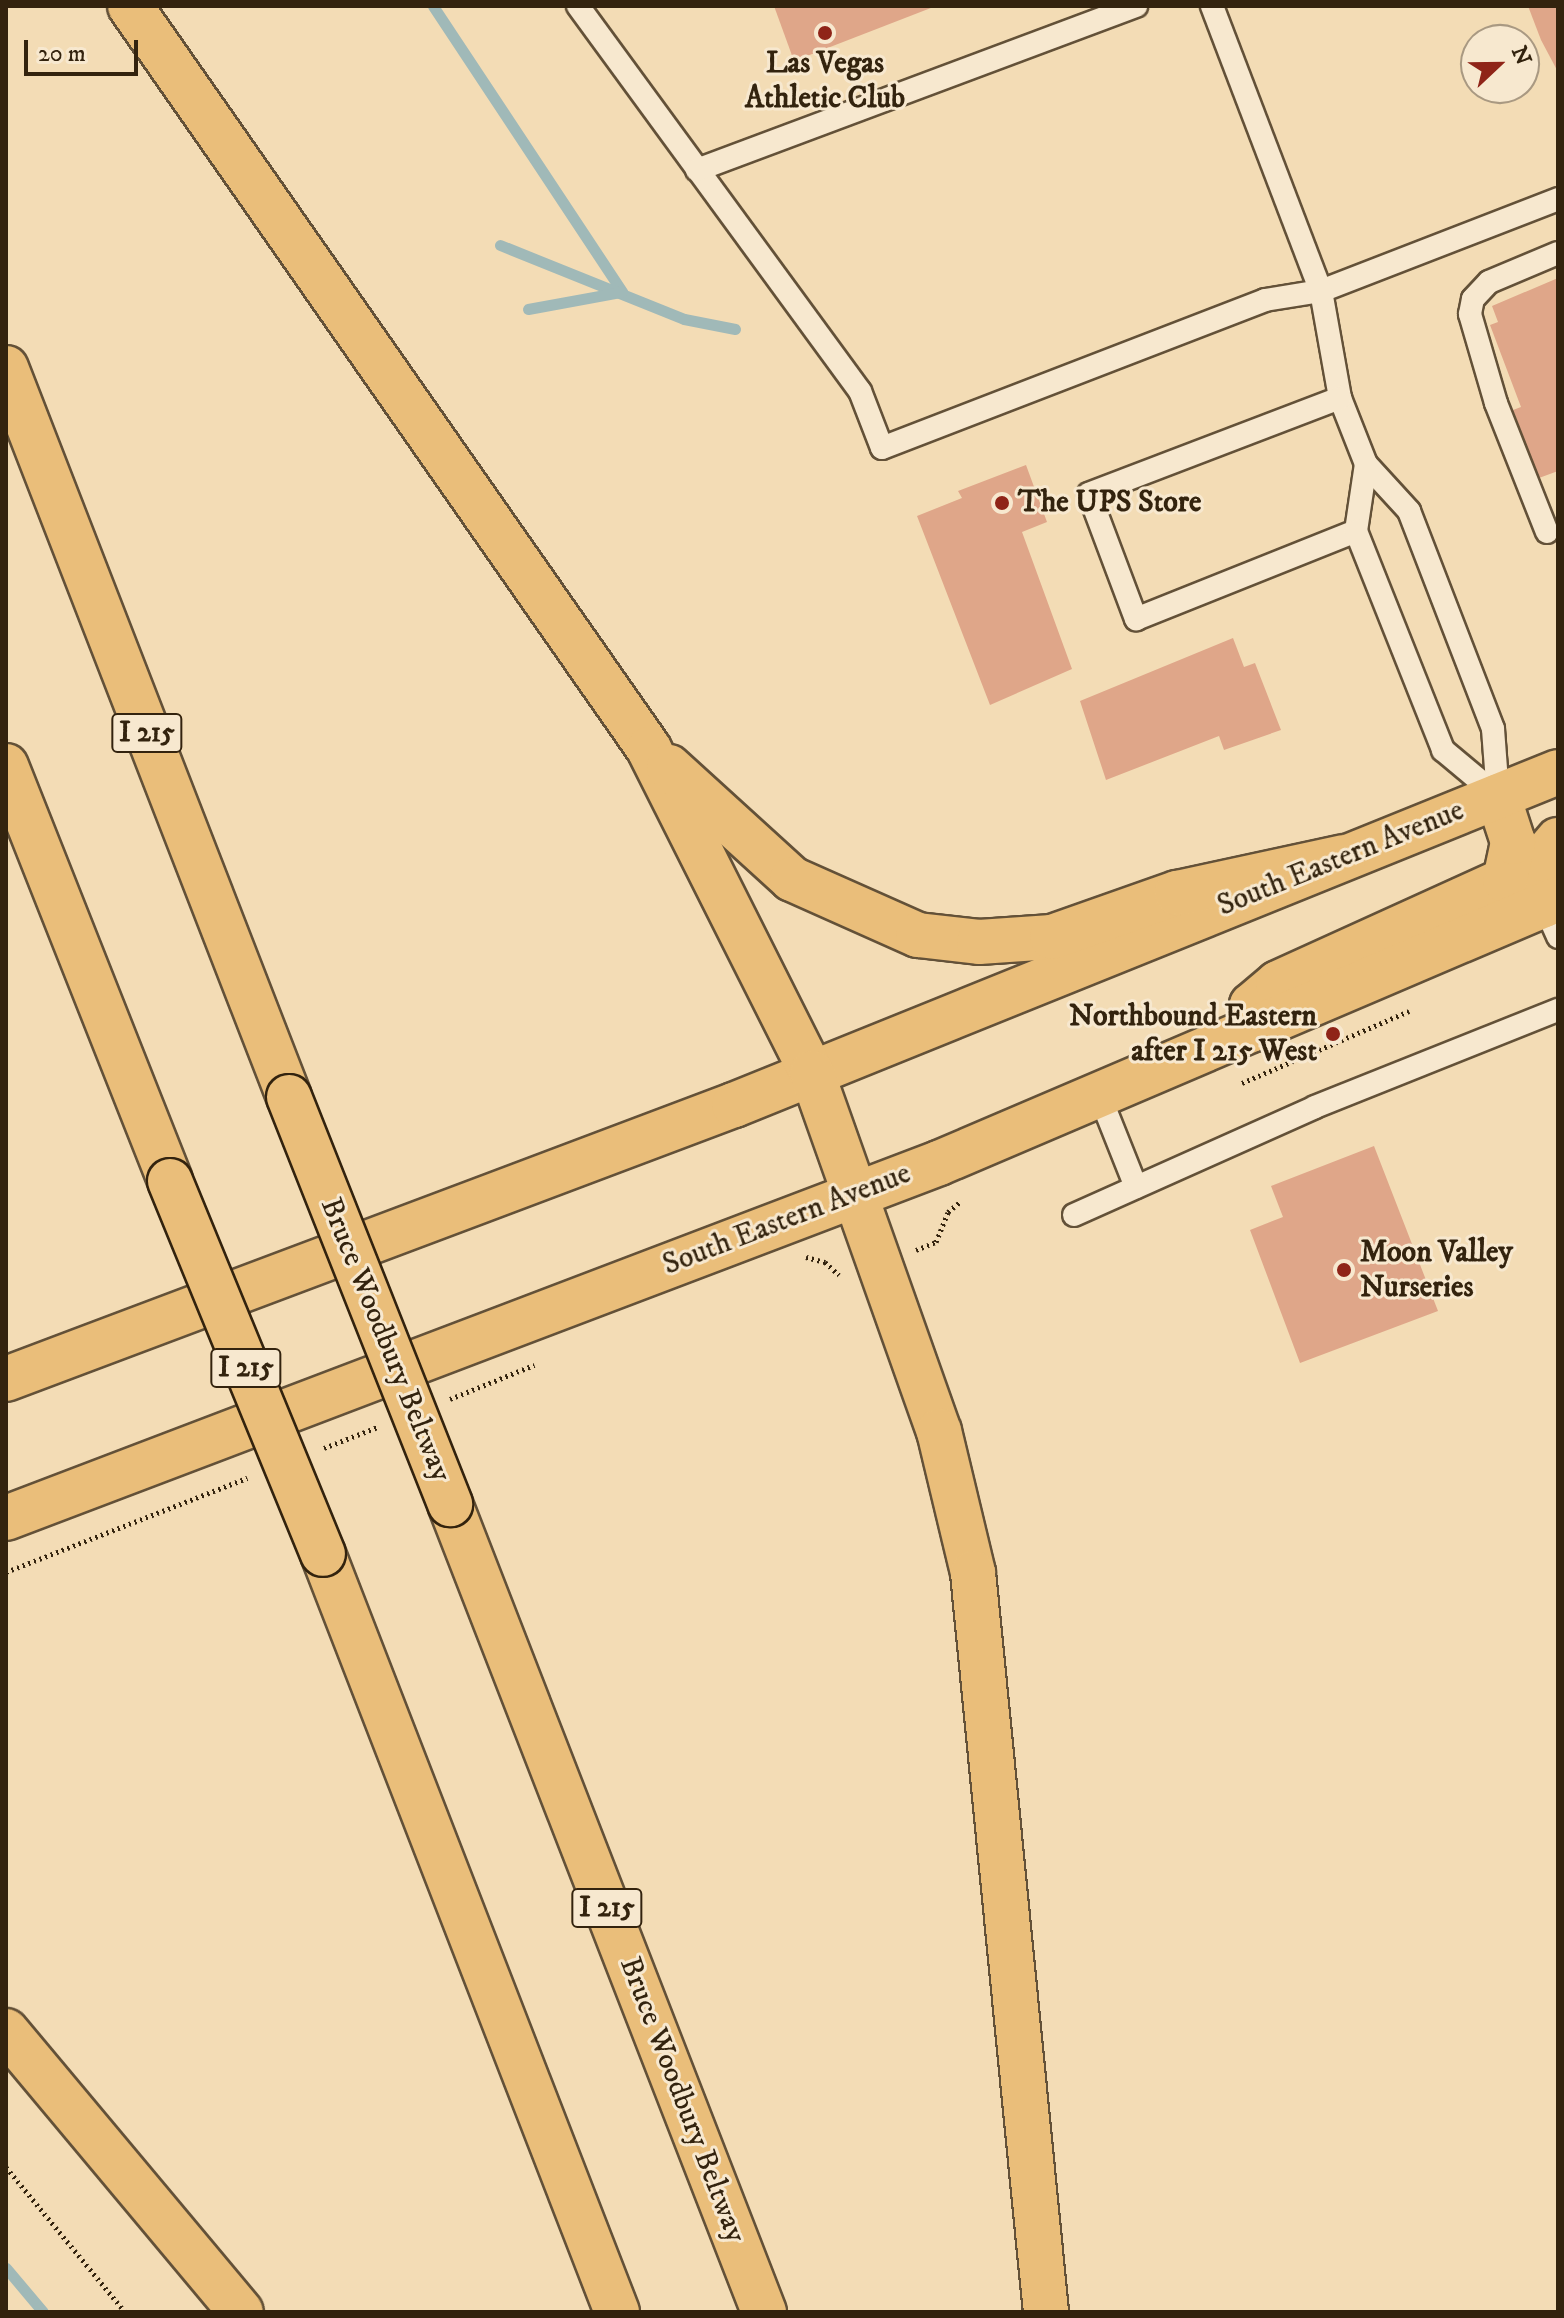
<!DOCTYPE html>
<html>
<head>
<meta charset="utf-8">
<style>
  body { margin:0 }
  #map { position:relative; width:1564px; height:2318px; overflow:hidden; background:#f3dcb5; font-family:"IM FELL DW Pica",serif }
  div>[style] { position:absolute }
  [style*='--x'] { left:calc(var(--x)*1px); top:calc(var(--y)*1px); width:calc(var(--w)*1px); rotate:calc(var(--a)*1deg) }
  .stream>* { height:11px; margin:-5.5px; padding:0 5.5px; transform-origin:5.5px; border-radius:5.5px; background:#a0b9b8 }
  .building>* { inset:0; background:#dfa689 }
  .path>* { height:5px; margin-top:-2.5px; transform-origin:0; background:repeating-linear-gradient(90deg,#33230e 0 2px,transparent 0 6px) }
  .roads { filter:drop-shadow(2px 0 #635138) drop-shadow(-2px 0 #635138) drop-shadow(0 2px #635138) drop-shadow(0 -2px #635138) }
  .lane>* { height:22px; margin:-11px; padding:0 11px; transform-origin:11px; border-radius:11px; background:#f7e8cf }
  .primary>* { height:44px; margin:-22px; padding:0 22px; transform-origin:22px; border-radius:22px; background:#eabe7a }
  .highway>* { height:44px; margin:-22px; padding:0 22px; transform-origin:22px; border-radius:22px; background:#eabe7a }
  .bridges { filter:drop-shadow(2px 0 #33230e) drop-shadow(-2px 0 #33230e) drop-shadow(0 2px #33230e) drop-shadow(0 -2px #33230e) }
  .highway-bridge>* { height:44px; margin:-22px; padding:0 22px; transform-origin:22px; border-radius:22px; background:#eabe7a }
  .dots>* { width:22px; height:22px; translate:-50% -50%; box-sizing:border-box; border:4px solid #f7e8cf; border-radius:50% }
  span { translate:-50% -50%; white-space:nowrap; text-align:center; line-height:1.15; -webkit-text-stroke:6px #f7e8cf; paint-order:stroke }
  .shield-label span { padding:2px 6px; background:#f7e8cf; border:2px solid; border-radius:6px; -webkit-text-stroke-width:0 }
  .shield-label { font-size:28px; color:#33230e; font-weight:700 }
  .poi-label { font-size:30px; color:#33230e; font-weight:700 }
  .left { translate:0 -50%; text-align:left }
  .right { translate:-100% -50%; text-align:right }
  .street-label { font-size:30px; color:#33230e }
  .frame { position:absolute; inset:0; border:8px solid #33230e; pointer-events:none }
  .north { position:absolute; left:1460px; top:24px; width:80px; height:80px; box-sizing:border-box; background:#f7e8cf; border:2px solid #a99982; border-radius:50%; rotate:68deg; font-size:22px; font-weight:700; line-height:32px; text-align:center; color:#33230e }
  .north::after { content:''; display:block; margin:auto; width:28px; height:36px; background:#8f2418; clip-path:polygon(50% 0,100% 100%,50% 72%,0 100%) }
  .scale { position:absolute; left:24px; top:40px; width:114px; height:36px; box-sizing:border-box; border:4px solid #33230e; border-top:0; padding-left:10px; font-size:24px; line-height:28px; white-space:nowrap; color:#33230e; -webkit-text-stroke:6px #f7e8cf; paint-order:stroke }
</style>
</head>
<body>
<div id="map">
  <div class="stream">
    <i style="--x:433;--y:6;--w:343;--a:56.5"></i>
    <i style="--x:500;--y:245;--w:198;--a:21.9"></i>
    <i style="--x:684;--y:319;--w:52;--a:11.1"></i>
    <i style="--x:528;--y:309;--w:95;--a:-10.4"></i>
    <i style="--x:6;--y:2268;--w:57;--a:49.9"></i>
  </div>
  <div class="building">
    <i style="clip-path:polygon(774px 6px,936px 6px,794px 61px)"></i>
    <i style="clip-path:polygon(1528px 6px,1558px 6px,1558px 72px,1541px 40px)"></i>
    <i style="clip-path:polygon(1558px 278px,1558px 471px,1539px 478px,1513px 410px,1521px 407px,1490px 325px,1498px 322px,1492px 306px)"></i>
    <i style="clip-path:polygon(1026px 465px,1047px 522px,1022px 532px,1072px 669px,990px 705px,917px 516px,962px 498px,958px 491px)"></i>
    <i style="clip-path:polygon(1233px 638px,1244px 667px,1255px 663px,1281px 730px,1224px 750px,1219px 736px,1106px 780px,1080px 701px)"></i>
    <i style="clip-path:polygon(1374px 1146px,1438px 1311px,1300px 1363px,1250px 1230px,1283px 1217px,1271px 1186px)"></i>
  </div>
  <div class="path">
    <i style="--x:1242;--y:1083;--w:182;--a:-23.3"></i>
    <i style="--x:916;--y:1250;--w:22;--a:-22"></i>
    <i style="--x:936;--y:1242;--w:32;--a:-68"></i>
    <i style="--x:948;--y:1212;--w:17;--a:-40"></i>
    <i style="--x:806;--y:1257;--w:20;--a:15"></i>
    <i style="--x:825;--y:1262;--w:19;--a:43"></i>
    <i style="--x:450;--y:1399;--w:91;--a:-22"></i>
    <i style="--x:324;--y:1448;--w:58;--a:-21.3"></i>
    <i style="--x:6;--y:1572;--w:259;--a:-21.3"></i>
    <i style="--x:6;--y:2167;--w:188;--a:50.6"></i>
  </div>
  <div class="roads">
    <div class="lane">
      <i style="--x:578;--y:6;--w:477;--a:53.8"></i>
      <i style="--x:860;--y:391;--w:61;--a:68.9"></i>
      <i style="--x:882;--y:448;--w:411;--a:-21.1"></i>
      <i style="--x:1265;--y:300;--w:57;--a:-9.1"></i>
      <i style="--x:1321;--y:291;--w:254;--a:-21.2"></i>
      <i style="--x:1212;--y:6;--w:305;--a:69.1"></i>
      <i style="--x:1321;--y:291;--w:109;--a:79.9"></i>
      <i style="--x:1340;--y:398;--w:71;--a:68.5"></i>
      <i style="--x:1366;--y:464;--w:64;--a:47.5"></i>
      <i style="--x:1409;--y:511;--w:234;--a:68.9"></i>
      <i style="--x:1493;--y:729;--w:67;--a:85.7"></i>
      <i style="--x:697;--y:170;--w:469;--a:-20.5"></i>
      <i style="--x:1340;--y:398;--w:269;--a:159.1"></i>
      <i style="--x:1089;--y:494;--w:134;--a:69.4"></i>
      <i style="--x:1136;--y:619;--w:237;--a:-21.8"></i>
      <i style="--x:1366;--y:464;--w:68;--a:98.5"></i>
      <i style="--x:1356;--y:531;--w:236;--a:68.3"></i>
      <i style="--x:1443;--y:750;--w:72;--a:39.9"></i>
      <i style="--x:1547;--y:532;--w:139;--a:-111.6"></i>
      <i style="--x:1496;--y:403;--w:93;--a:-106.3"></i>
      <i style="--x:1470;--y:314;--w:15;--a:-79"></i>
      <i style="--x:1473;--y:299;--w:23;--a:-47"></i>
      <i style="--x:1489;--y:282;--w:75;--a:-22.8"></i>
      <i style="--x:1544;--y:905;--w:35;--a:66"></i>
      <i style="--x:1099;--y:1094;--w:100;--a:68.3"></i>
      <i style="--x:1074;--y:1215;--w:264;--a:-24.1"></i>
      <i style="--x:1315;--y:1107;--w:262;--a:-21.8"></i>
    </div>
    <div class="primary">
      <i style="--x:1544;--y:905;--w:46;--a:-92.5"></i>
      <i style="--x:1542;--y:859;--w:25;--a:-50"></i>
      <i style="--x:1251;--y:1030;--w:25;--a:-88"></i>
      <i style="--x:1252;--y:1005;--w:34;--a:-40"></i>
      <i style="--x:1278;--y:983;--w:249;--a:-24.4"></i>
      <i style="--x:1505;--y:880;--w:39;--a:-78"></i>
      <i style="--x:1513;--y:842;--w:48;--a:-108.1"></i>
      <i style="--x:6;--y:1379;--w:778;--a:-20.63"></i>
      <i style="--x:734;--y:1105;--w:889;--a:-22"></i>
      <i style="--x:6;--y:1518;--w:998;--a:-20.83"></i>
      <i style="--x:939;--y:1163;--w:673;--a:-23.1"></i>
    </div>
    <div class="highway">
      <i style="--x:130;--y:6;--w:906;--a:55.06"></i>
      <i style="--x:649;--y:749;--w:363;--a:63.3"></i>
      <i style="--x:812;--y:1073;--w:380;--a:70.5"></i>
      <i style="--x:939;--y:1431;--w:146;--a:76.5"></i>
      <i style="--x:973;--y:1573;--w:743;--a:84.36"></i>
      <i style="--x:6;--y:368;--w:782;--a:68.78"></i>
      <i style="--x:6;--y:766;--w:446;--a:68.4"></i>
      <i style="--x:669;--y:767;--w:166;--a:42.3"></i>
      <i style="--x:792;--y:879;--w:138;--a:24"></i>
      <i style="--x:918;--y:935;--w:61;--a:6.5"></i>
      <i style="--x:979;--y:942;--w:73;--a:-3.9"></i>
      <i style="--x:1052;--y:937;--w:133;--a:-19.4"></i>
      <i style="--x:1177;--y:893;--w:170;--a:-12.2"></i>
      <i style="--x:450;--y:1504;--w:867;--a:68.76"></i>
      <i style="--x:323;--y:1554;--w:813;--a:68.8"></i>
      <i style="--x:6;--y:2031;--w:366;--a:50.1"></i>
    </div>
  </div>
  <div class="bridges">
    <div class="highway-bridge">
      <i style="--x:289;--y:1097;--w:438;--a:68.4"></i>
      <i style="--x:170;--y:1181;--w:403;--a:67.7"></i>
    </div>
  </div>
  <div class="dots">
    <i style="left:825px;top:33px;background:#8f2418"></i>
    <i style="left:1002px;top:503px;background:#8f2418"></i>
    <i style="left:1333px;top:1034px;background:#8f2418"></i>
    <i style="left:1344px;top:1270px;background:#8f2418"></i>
  </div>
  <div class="shield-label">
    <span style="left:147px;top:733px">I 215</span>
    <span style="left:246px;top:1368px">I 215</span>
    <span style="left:607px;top:1908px">I 215</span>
  </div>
  <div class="poi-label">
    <span style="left:825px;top:81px">Las Vegas<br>Athletic Club</span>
    <span class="left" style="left:1018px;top:503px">The UPS Store</span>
    <span class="right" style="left:1317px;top:1034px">Northbound Eastern<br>after I 215 West</span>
    <span class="left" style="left:1360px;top:1270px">Moon Valley<br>Nurseries</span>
  </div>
  <div class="street-label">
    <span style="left:1341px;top:859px;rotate:-22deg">South Eastern Avenue</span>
    <span style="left:787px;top:1220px;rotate:-21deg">South Eastern Avenue</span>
    <span style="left:385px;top:1340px;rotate:68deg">Bruce Woodbury Beltway</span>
    <span style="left:682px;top:2100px;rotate:69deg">Bruce Woodbury Beltway</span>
  </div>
  <div class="frame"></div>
  <div class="north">N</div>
  <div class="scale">20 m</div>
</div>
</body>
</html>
